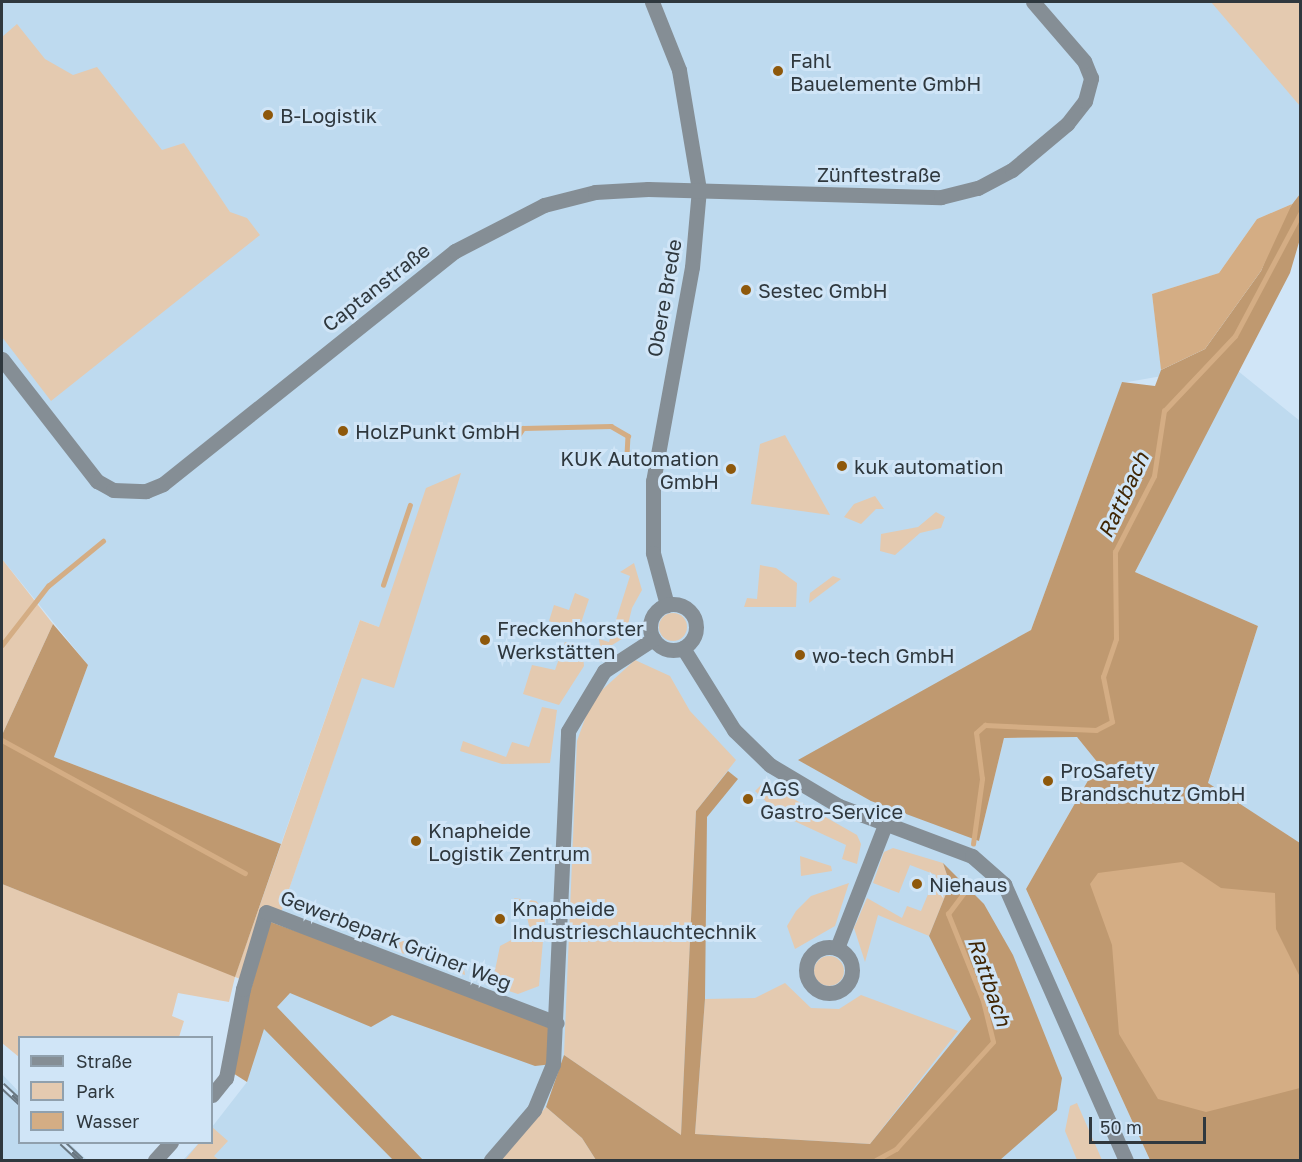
<!DOCTYPE html>
<html>
<head>
<meta charset="utf-8">
<style>
  body { margin:0 }
  #map { position:relative; width:1302px; height:1162px; overflow:hidden; background:#d0e5f7; font-family:"Golos Text",sans-serif }
  div>[style] { position:absolute }
  [style*='--x'] { left:calc(var(--x)*1px); top:calc(var(--y)*1px); width:calc(var(--w)*1px); rotate:calc(var(--a)*1deg) }
  .built>* { inset:0; background:#bedaef }
  .green>* { inset:0; background:#e4cab0 }
  .round { border-radius:50% }
  .forest>* { inset:0; background:#bf9970 }
  .water>* { inset:0; background:#d4ad84 }
  .stream>* { height:4.5px; margin:-2.25px; padding:0 2.25px; transform-origin:2.25px; border-radius:2.25px; background:#d4ad84 }
  .minor>* { height:15px; margin:-7.5px; padding:0 7.5px; transform-origin:7.5px; border-radius:7.5px; background:#858e95 }
  .minor>.ring { margin:-7.5px; padding:0; box-sizing:content-box; background:none; border:15px solid #858e95; border-radius:50% }
  .rail>* { height:7px; margin-top:-3.5px; transform-origin:0; background:repeating-linear-gradient(90deg,#d0e5f7 0 14px,#697781 0 28px); box-sizing:border-box; border-block:2px solid #697781 }
  .dots>* { width:16px; height:16px; translate:-50% -50%; box-sizing:border-box; border:3px solid #d0e5f7; border-radius:50% }
  span { translate:-50% -50%; white-space:nowrap; text-align:center; line-height:1.15; -webkit-text-stroke:6px #d0e5f7; paint-order:stroke }
  .poi-label { font-size:20px; color:#2f383e }
  .left { translate:0 -50%; text-align:left }
  .right { translate:-100% -50%; text-align:right }
  .street-label { font-size:20px; color:#2f383e }
  .water-label { font-size:21px; color:#402604; font-style:italic }
  .frame { position:absolute; inset:0; border:3px solid #2f383e; pointer-events:none }
  .legend { position:absolute; left:18px; top:1036px; width:195px; height:108px; box-sizing:border-box; background:#d0e5f7; border:2px solid #90a0ad; margin:0; padding:8px 10px; list-style:none; font-size:18px; color:#2f383e }
  .legend li { display:flex; align-items:center; gap:12px; height:30px }
  .legend b { width:30px; border:2px solid #90a0ad }
  .scale { position:absolute; left:1089px; top:1117px; width:117px; height:27px; box-sizing:border-box; border:3px solid #2f383e; border-top:0; padding-left:8px; font-size:18px; line-height:21px; white-space:nowrap; color:#2f383e; -webkit-text-stroke:4px #d0e5f7; paint-order:stroke }
</style>
</head>
<body>
<div id="map">
  <div class="built">
    <i style="clip-path:polygon(2px 2px,1300px 2px,1300px 194px,1292px 204px,1257px 219px,1219px 273px,1152px 294px,1162px 376px,1122px 383px,1031px 630px,915px 696px,979px 841px,1004px 738px,1077px 737px,1098px 763px,1026px 889px,1150px 1160px,183px 1160px,199px 1143px,212px 1142px,212px 1127px,247px 1082px,256px 985px,379px 627px,360px 620px,281px 844px,54px 757px,88px 665px,2px 559px)"></i>
    <i style="clip-path:polygon(1238px 371px,1300px 421px,1300px 843px,1208px 784px,1258px 626px,1135px 572px)"></i>
    <i style="clip-path:polygon(2px 1074px,19px 1092px,20px 1142px,69px 1143px,87px 1160px,2px 1160px)"></i>
  </div>
  <div class="green">
    <i style="clip-path:polygon(1211px 2px,1300px 2px,1300px 106px)"></i>
    <i style="clip-path:polygon(17px 24px,45px 59px,73px 75px,97px 67px,162px 150px,184px 143px,230px 212px,247px 218px,260px 235px,51px 401px,2px 337px,2px 37px)"></i>
    <i style="clip-path:polygon(785px 435px,830px 515px,751px 504px,760px 444px)"></i>
    <i style="clip-path:polygon(461px 473px,394px 688px,362px 678px,256px 985px,235px 977px,229px 1002px,178px 993px,172px 1016px,184px 1021px,179px 1037px,20px 1038px,19px 1057px,2px 1043px,2px 884px,235px 976px,360px 620px,379px 627px,426px 488px)"></i>
    <i style="clip-path:polygon(875px 496px,884px 509px,876px 509px,861px 524px,844px 517px,854px 504px)"></i>
    <i style="clip-path:polygon(936px 512px,945px 517px,941px 528px,920px 533px,895px 555px,880px 551px,881px 534px,918px 527px)"></i>
    <i style="clip-path:polygon(2px 559px,53px 624px,2px 735px)"></i>
    <i style="clip-path:polygon(634px 563px,642px 590px,632px 608px,625px 637px,601px 652px,599px 639px,609px 642px,630px 576px,620px 572px)"></i>
    <i style="clip-path:polygon(760px 565px,776px 568px,797px 583px,796px 607px,744px 607px,747px 598px,757px 599px)"></i>
    <i style="clip-path:polygon(833px 576px,841px 579px,809px 603px,810px 593px)"></i>
    <i style="clip-path:polygon(575px 593px,589px 599px,578px 632px,549px 621px,554px 605px,569px 610px)"></i>
    <i class="round" style="left:659px;top:613px;width:28px;height:28px"></i>
    <i style="clip-path:polygon(565px 642px,582px 645px,584px 666px,559px 705px,523px 694px,532px 665px,555px 670px)"></i>
    <i style="clip-path:polygon(635px 660px,670px 676px,690px 711px,736px 760px,696px 811px,681px 1135px,564px 1055px,577px 741px,592px 699px)"></i>
    <i style="clip-path:polygon(542px 707px,557px 710px,550px 763px,502px 764px,460px 751px,463px 741px,506px 757px,512px 742px,529px 747px)"></i>
    <i style="clip-path:polygon(764px 782px,857px 835px,861px 844px,857px 864px,842px 859px,846px 845px,779px 814px,755px 791px)"></i>
    <i style="clip-path:polygon(893px 848px,943px 863px,950px 884px,929px 936px,878px 915px,865px 962px,854px 928px,867px 898px,902px 918px,907px 906px,921px 911px,936px 875px,910px 865px,899px 893px,873px 883px,884px 852px)"></i>
    <i style="clip-path:polygon(800px 856px,831px 866px,832px 871px,801px 876px)"></i>
    <i style="clip-path:polygon(849px 883px,835px 926px,795px 949px,787px 926px,796px 911px,811px 896px)"></i>
    <i style="clip-path:polygon(514px 898px,536px 901px,546px 912px,522px 912px)"></i>
    <i style="clip-path:polygon(527px 917px,545px 918px,539px 986px,518px 994px,481px 982px,481px 971px,494px 975px,500px 946px,530px 930px)"></i>
    <i style="clip-path:polygon(382px 934px,463px 961px,465px 975px,393px 950px)"></i>
    <i class="round" style="left:814px;top:956px;width:30px;height:30px"></i>
    <i style="clip-path:polygon(785px 983px,811px 1008px,839px 1009px,861px 995px,958px 1031px,870px 1144px,695px 1134px,705px 999px,755px 998px)"></i>
    <i style="clip-path:polygon(1077px 1103px,1102px 1160px,1077px 1160px,1065px 1131px,1070px 1106px)"></i>
    <i style="clip-path:polygon(546px 1107px,582px 1138px,596px 1160px,500px 1160px)"></i>
    <i style="clip-path:polygon(212px 1127px,228px 1141px,214px 1156px,219px 1160px,185px 1160px,199px 1143px,212px 1142px)"></i>
  </div>
  <div class="forest">
    <i style="clip-path:polygon(1300px 194px,1300px 239px,1290px 273px,1135px 572px,1258px 626px,1208px 783px,1300px 843px,1300px 1160px,1150px 1160px,1026px 889px,1098px 763px,1077px 737px,1004px 738px,979px 841px,871px 801px,798px 760px,1031px 630px,1122px 382px,1155px 386px,1161px 370px,1205px 349px,1261px 271px,1283px 216px)"></i>
    <i style="clip-path:polygon(53px 624px,88px 665px,54px 757px,281px 844px,235px 977px,2px 884px,2px 735px)"></i>
    <i style="clip-path:polygon(728px 771px,738px 779px,707px 817px,705px 999px,695px 1134px,870px 1144px,971px 1019px,929px 936px,950px 884px,943px 863px,984px 904px,1013px 955px,1062px 1078px,1057px 1110px,1000px 1160px,596px 1160px,582px 1138px,546px 1107px,564px 1055px,681px 1135px,696px 811px)"></i>
    <i style="clip-path:polygon(270px 922px,556px 1023px,553px 1064px,535px 1066px,392px 1015px,371px 1027px,290px 993px,277px 1007px,423px 1160px,393px 1160px,264px 1029px,247px 1082px,228px 1070px)"></i>
  </div>
  <div class="water">
    <i style="clip-path:polygon(1292px 204px,1261px 271px,1205px 349px,1161px 370px,1152px 294px,1219px 273px,1257px 219px)"></i>
    <i style="clip-path:polygon(1182px 862px,1221px 888px,1275px 893px,1276px 929px,1300px 977px,1300px 1088px,1206px 1112px,1158px 1099px,1119px 1034px,1112px 945px,1090px 884px,1098px 873px)"></i>
  </div>
  <div class="stream">
    <i style="--x:518;--y:436;--w:9;--a:-58"></i>
    <i style="--x:523;--y:428;--w:88;--a:-1.3"></i>
    <i style="--x:611;--y:426;--w:20;--a:30"></i>
    <i style="--x:628;--y:436;--w:22;--a:93"></i>
    <i style="--x:383;--y:585;--w:84;--a:-71.4"></i>
    <i style="--x:2;--y:645;--w:75;--a:-52.1"></i>
    <i style="--x:48;--y:586;--w:71;--a:-39.3"></i>
    <i style="--x:2;--y:740;--w:277;--a:28.7"></i>
    <i style="--x:973;--y:844;--w:66;--a:-82.1"></i>
    <i style="--x:982;--y:779;--w:46;--a:-97.4"></i>
    <i style="--x:976;--y:733;--w:12;--a:-42"></i>
    <i style="--x:985;--y:725;--w:111;--a:2.6"></i>
    <i style="--x:1096;--y:730;--w:18;--a:-27"></i>
    <i style="--x:1112;--y:722;--w:46;--a:-101.3"></i>
    <i style="--x:1103;--y:677;--w:40;--a:-71.1"></i>
    <i style="--x:1116;--y:639;--w:87;--a:-90.7"></i>
    <i style="--x:1115;--y:552;--w:85;--a:-62.8"></i>
    <i style="--x:1154;--y:476;--w:66;--a:-81.3"></i>
    <i style="--x:1164;--y:411;--w:103;--a:-46.6"></i>
    <i style="--x:1235;--y:336;--w:138;--a:-62"></i>
    <i style="--x:876;--y:1160;--w:23;--a:-29"></i>
    <i style="--x:896;--y:1149;--w:144;--a:-47.8"></i>
    <i style="--x:993;--y:1042;--w:42;--a:-103.7"></i>
    <i style="--x:983;--y:1001;--w:94;--a:-111.9"></i>
    <i style="--x:948;--y:914;--w:39;--a:-53"></i>
  </div>
  <div class="minor">
    <i style="--x:652;--y:2;--w:73;--a:68.3"></i>
    <i style="--x:679;--y:70;--w:121;--a:80.5"></i>
    <i style="--x:699;--y:189;--w:78;--a:95.1"></i>
    <i style="--x:692;--y:267;--w:218;--a:100.3"></i>
    <i style="--x:653;--y:481;--w:72;--a:90"></i>
    <i style="--x:653;--y:553;--w:54;--a:74.9"></i>
    <i style="--x:2;--y:359;--w:155;--a:52.1"></i>
    <i style="--x:97;--y:481;--w:18;--a:29"></i>
    <i style="--x:113;--y:490;--w:33;--a:2"></i>
    <i style="--x:146;--y:491;--w:18;--a:-22"></i>
    <i style="--x:163;--y:484;--w:374;--a:-38.6"></i>
    <i style="--x:455;--y:251;--w:100;--a:-27.3"></i>
    <i style="--x:544;--y:205;--w:53;--a:-14.3"></i>
    <i style="--x:595;--y:192;--w:53;--a:-3.2"></i>
    <i style="--x:648;--y:189;--w:293;--a:1.6"></i>
    <i style="--x:941;--y:197;--w:38;--a:-14"></i>
    <i style="--x:978;--y:188;--w:38;--a:-28"></i>
    <i style="--x:1012;--y:170;--w:72;--a:-39.9"></i>
    <i style="--x:1067;--y:124;--w:29;--a:-52"></i>
    <i style="--x:1085;--y:101;--w:24;--a:-75"></i>
    <i style="--x:1091;--y:78;--w:18;--a:-112"></i>
    <i style="--x:1084;--y:61;--w:78;--a:-130.8"></i>
    <i class="ring" style="left:650px;top:604px;width:31px;height:31px"></i>
    <i style="--x:683;--y:648;--w:97;--a:58.1"></i>
    <i style="--x:734;--y:730;--w:50;--a:44.2"></i>
    <i style="--x:770;--y:765;--w:80;--a:30.7"></i>
    <i style="--x:839;--y:806;--w:142;--a:20.6"></i>
    <i style="--x:972;--y:856;--w:43;--a:41.2"></i>
    <i style="--x:1004;--y:884;--w:302;--a:66.2"></i>
    <i class="ring" style="left:806px;top:947px;width:31px;height:31px"></i>
    <i style="--x:837;--y:948;--w:132;--a:-68.7"></i>
    <i style="--x:212;--y:1095;--w:22;--a:-51"></i>
    <i style="--x:226;--y:1078;--w:91;--a:-79.2"></i>
    <i style="--x:243;--y:989;--w:80;--a:-73.4"></i>
    <i style="--x:266;--y:912;--w:311;--a:20.9"></i>
    <i style="--x:155;--y:1160;--w:24;--a:-48"></i>
    <i style="--x:491;--y:1160;--w:66;--a:-49.3"></i>
    <i style="--x:534;--y:1110;--w:50;--a:-67.6"></i>
    <i style="--x:553;--y:1064;--w:333;--a:-87.4"></i>
    <i style="--x:568;--y:731;--w:70;--a:-59"></i>
    <i style="--x:604;--y:671;--w:59;--a:-33.1"></i>
  </div>
  <div class="rail">
    <i style="--x:2;--y:1085;--w:25;--a:43"></i>
    <i style="--x:62;--y:1142;--w:26;--a:43"></i>
  </div>
  <div class="dots">
    <i style="left:778px;top:71px;background:#8e580b"></i>
    <i style="left:268px;top:115px;background:#8e580b"></i>
    <i style="left:746px;top:290px;background:#8e580b"></i>
    <i style="left:343px;top:431px;background:#8e580b"></i>
    <i style="left:842px;top:466px;background:#8e580b"></i>
    <i style="left:731px;top:469px;background:#8e580b"></i>
    <i style="left:485px;top:640px;background:#8e580b"></i>
    <i style="left:800px;top:655px;background:#8e580b"></i>
    <i style="left:1048px;top:781px;background:#8e580b"></i>
    <i style="left:748px;top:799px;background:#8e580b"></i>
    <i style="left:416px;top:841px;background:#8e580b"></i>
    <i style="left:917px;top:884px;background:#8e580b"></i>
    <i style="left:500px;top:919px;background:#8e580b"></i>
  </div>
  <div class="poi-label">
    <span class="left" style="left:790px;top:72px">Fahl<br>Bauelemente GmbH</span>
    <span class="left" style="left:280px;top:115px">B-Logistik</span>
    <span class="left" style="left:758px;top:290px">Sestec GmbH</span>
    <span class="left" style="left:355px;top:431px">HolzPunkt GmbH</span>
    <span class="right" style="left:719px;top:470px">KUK Automation<br>GmbH</span>
    <span class="left" style="left:854px;top:466px">kuk automation</span>
    <span class="left" style="left:497px;top:640px">Freckenhorster<br>Werkstätten</span>
    <span class="left" style="left:812px;top:655px">wo-tech GmbH</span>
    <span class="left" style="left:1060px;top:782px">ProSafety<br>Brandschutz GmbH</span>
    <span class="left" style="left:760px;top:800px">AGS<br>Gastro-Service</span>
    <span class="left" style="left:428px;top:842px">Knapheide<br>Logistik Zentrum</span>
    <span class="left" style="left:929px;top:884px">Niehaus</span>
    <span class="left" style="left:512px;top:920px">Knapheide<br>Industrieschlauchtechnik</span>
  </div>
  <div class="street-label">
    <span style="left:879px;top:174px">Zünftestraße</span>
    <span style="left:376px;top:287px;rotate:-38deg">Captanstraße</span>
    <span style="left:664px;top:298px;rotate:-80deg">Obere Brede</span>
    <span style="left:396px;top:940px;rotate:21deg">Gewerbepark Grüner Weg</span>
  </div>
  <div class="water-label">
    <span style="left:1123px;top:495px;rotate:-65deg">Rattbach</span>
    <span style="left:990px;top:982px;rotate:71deg">Rattbach</span>
  </div>
  <div class="frame"></div>
  <ul class="legend">
  <li><b style="height:8px;background:#858e95"></b>Straße</li>
  <li><b style="height:16px;background:#e4cab0"></b>Park</li>
  <li><b style="height:16px;background:#d4ad84"></b>Wasser</li>
  </ul>
  <div class="scale">50 m</div>
</div>
</body>
</html>
